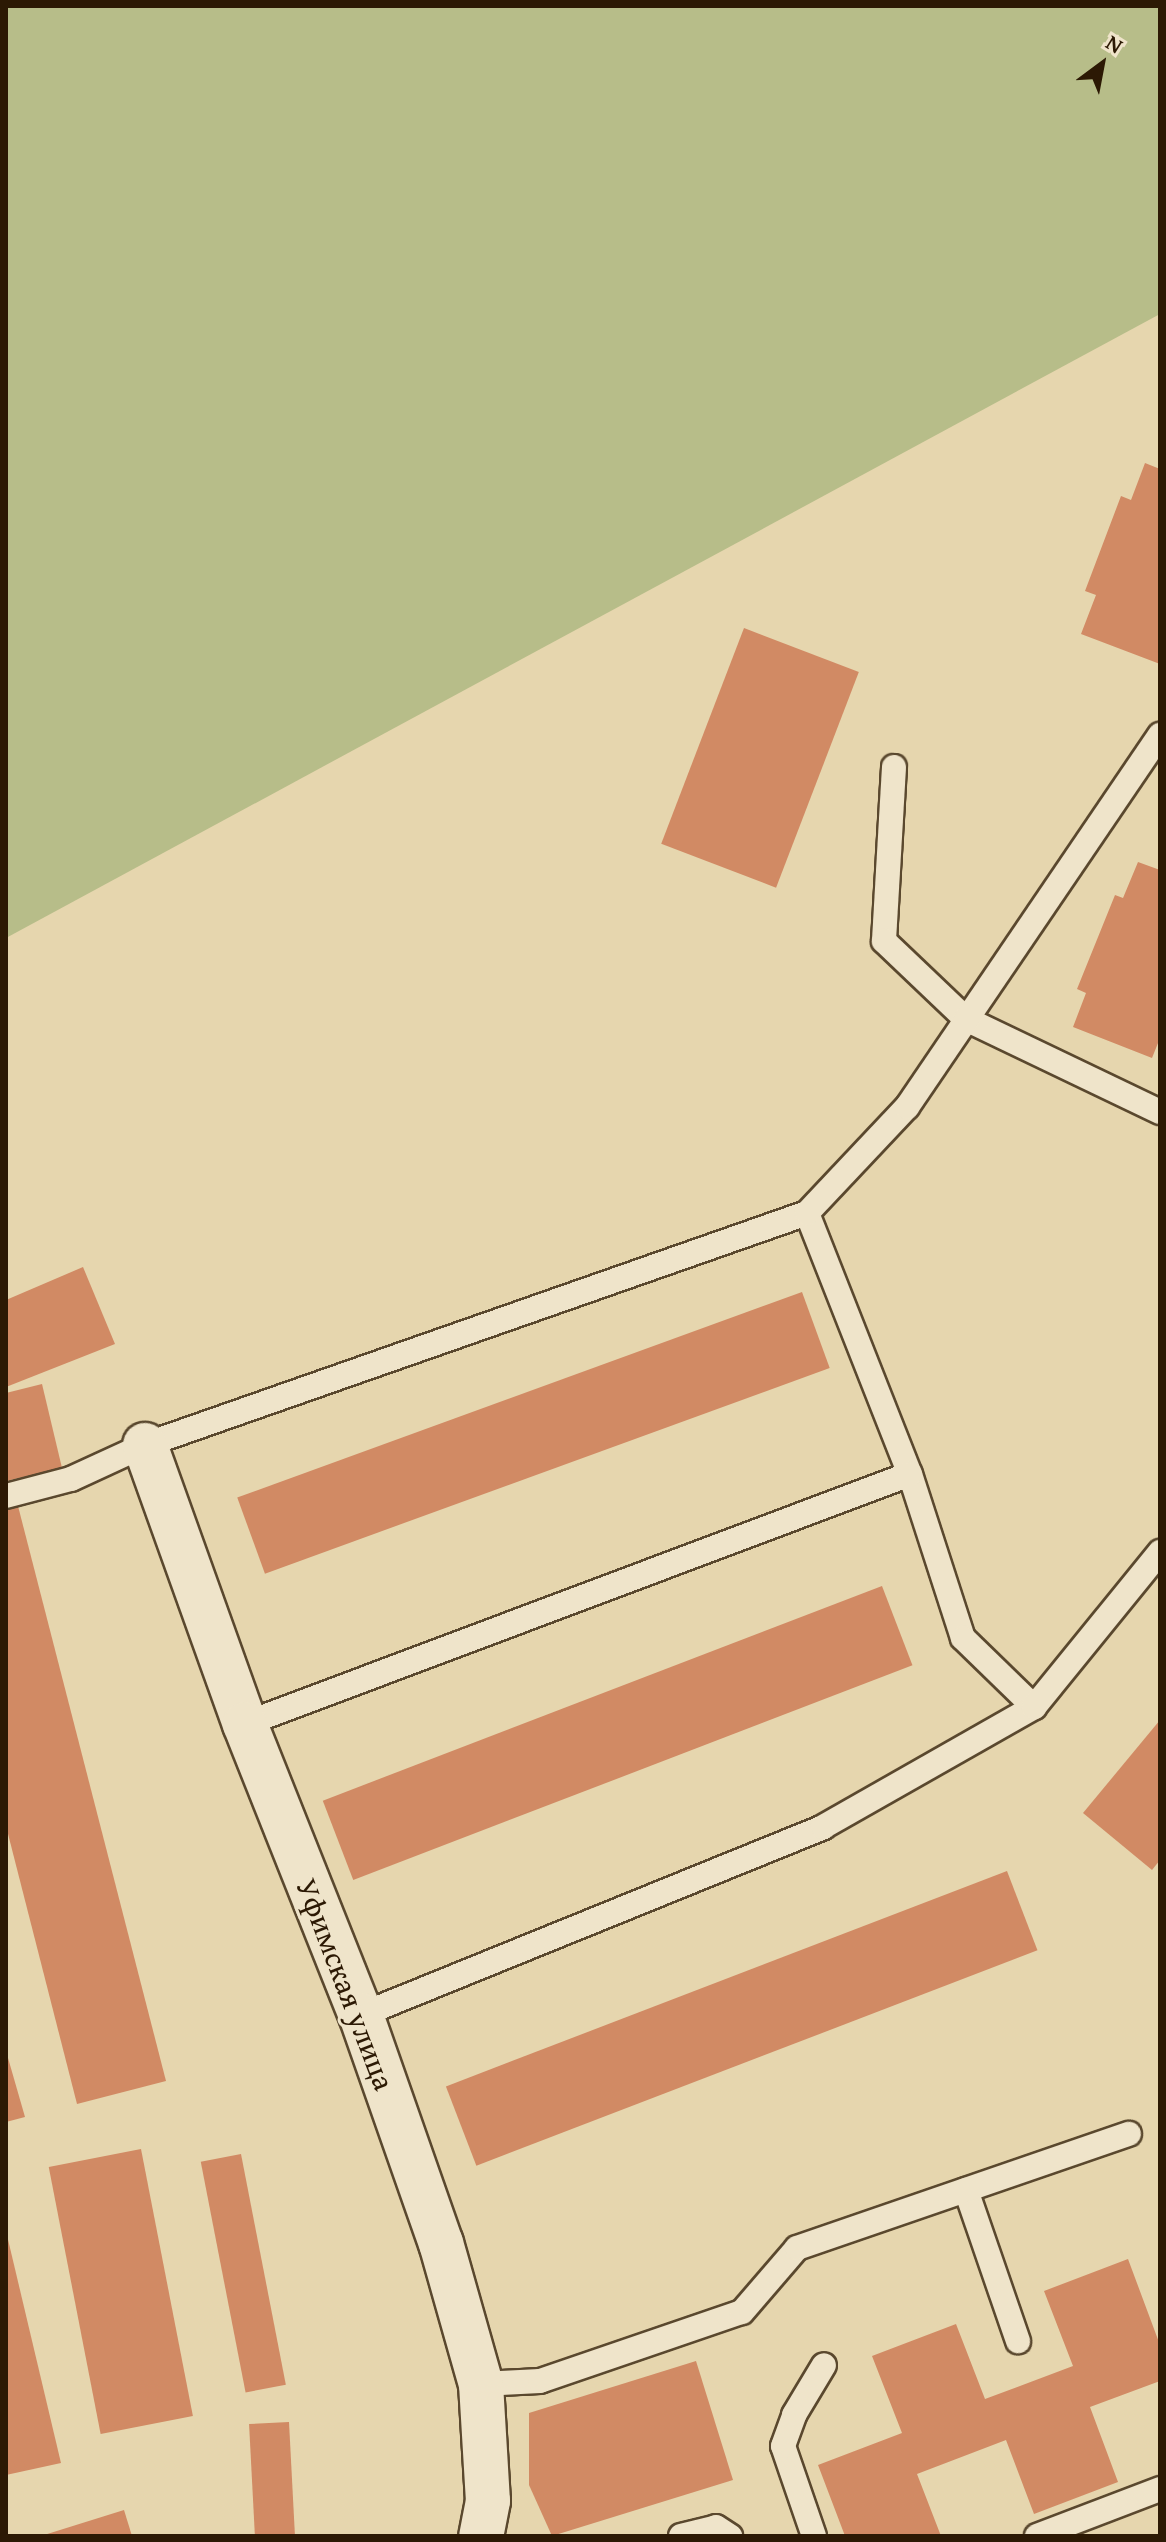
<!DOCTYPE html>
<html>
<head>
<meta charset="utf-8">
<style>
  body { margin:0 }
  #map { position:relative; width:1166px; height:2542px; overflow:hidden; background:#e6d6ae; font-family:"Gentium Book Plus",serif }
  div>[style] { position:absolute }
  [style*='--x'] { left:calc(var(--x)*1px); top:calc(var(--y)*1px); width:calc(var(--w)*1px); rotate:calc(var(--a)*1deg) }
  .green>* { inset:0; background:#b7bd89 }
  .building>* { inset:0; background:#d18a64; transform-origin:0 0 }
  .roads { filter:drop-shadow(2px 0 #5a482e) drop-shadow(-2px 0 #5a482e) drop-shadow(0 2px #5a482e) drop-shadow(0 -2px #5a482e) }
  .lane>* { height:24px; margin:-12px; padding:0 12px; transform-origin:12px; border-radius:12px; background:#efe4ca }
  .street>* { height:44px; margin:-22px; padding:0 22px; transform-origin:22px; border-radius:22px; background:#efe4ca }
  span { translate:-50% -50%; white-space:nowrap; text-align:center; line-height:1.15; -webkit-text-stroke:6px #efe4ca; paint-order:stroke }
  .street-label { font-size:30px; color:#2c1904 }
  .frame { position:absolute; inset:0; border:8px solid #2c1904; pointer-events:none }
  .north { position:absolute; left:1062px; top:24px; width:80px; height:80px; -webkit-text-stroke:6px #efe4ca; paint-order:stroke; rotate:32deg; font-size:22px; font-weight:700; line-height:32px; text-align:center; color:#2c1904 }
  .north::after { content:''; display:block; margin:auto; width:28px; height:36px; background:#2c1904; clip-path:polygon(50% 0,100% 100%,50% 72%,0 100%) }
</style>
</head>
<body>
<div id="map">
  <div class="green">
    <i style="clip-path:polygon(6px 6px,1160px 6px,1160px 314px,6px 938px)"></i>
  </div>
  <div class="building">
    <i style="clip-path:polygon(1145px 463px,1160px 469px,1160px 664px,1081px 634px,1096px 595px,1085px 591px,1121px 496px,1131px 500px)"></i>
    <i style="left:744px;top:628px;width:123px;height:231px;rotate:21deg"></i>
    <i style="clip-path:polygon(1138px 862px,1160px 870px,1160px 1038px,1152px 1058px,1073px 1027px,1086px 993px,1077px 989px,1115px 895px,1123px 898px)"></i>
    <i style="clip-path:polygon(83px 1267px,115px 1344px,6px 1387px,6px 1300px)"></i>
    <i style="left:802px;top:1292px;width:81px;height:601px;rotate:70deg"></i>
    <i style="clip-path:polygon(42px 1384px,62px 1468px,6px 1481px,6px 1393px)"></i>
    <i style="clip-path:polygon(18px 1506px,166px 2081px,77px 2104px,6px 1826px,6px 1510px)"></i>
    <i style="left:882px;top:1586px;width:85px;height:599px;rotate:69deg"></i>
    <i style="clip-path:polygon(1160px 1720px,1160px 1860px,1152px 1870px,1083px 1813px)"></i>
    <i style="left:1007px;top:1871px;width:85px;height:601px;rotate:69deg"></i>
    <i style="clip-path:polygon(6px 2051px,25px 2117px,6px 2122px)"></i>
    <i style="left:141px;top:2149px;width:272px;height:94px;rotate:79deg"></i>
    <i style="left:241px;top:2154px;width:235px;height:41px;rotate:79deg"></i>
    <i style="clip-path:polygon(6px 2231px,61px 2463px,6px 2475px)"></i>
    <i style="clip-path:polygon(1128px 2259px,1160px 2345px,1160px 2381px,1090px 2407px,1118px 2482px,1034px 2514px,1006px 2440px,917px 2474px,941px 2536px,845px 2536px,818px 2465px,902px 2433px,872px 2356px,956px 2324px,985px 2399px,1073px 2366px,1044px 2291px)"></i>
    <i style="clip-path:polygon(696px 2361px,733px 2480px,552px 2536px,529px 2485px,529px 2413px)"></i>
    <i style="left:289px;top:2422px;width:114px;height:40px;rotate:87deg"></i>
    <i style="clip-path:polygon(124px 2510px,132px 2536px,44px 2536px,44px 2535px)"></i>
  </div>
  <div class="roads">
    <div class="lane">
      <i style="--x:894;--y:767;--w:174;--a:93.3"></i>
      <i style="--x:884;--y:941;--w:113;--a:43.6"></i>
      <i style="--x:966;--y:1019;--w:215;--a:25.6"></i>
      <i style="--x:807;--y:1213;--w:281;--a:68.5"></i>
      <i style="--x:910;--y:1474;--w:172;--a:72.1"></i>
      <i style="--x:963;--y:1638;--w:99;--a:44.2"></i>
      <i style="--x:6;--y:1496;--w:67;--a:-14.7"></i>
      <i style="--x:71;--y:1479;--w:81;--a:-24.7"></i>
      <i style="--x:145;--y:1445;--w:701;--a:-19.31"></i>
      <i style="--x:807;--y:1213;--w:146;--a:-46.7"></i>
      <i style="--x:907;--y:1107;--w:450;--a:-55.8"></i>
      <i style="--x:245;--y:1724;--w:710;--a:-20.6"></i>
      <i style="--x:361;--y:2015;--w:499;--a:-22.1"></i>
      <i style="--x:823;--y:1827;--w:243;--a:-29.6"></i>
      <i style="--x:1034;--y:1707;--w:200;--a:-50.9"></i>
      <i style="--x:966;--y:2190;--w:160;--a:71"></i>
      <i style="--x:481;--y:2384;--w:59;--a:-2.9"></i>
      <i style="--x:540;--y:2381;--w:213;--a:-18.9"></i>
      <i style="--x:742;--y:2312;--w:84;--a:-49.3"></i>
      <i style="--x:797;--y:2248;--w:351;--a:-19"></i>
      <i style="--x:681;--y:2536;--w:36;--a:-14"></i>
      <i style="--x:716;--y:2527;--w:17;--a:33"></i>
      <i style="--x:814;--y:2536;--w:95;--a:-109"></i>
      <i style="--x:783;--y:2446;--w:33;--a:-70"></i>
      <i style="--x:794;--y:2415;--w:58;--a:-59"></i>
      <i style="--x:1037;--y:2536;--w:132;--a:-20.9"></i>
    </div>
    <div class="street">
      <i style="--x:145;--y:1445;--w:296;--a:70.3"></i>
      <i style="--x:245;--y:1724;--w:313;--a:68.3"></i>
      <i style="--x:361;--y:2015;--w:242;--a:70.7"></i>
      <i style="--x:441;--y:2243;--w:147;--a:74.2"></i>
      <i style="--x:481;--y:2384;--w:117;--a:86.6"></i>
      <i style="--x:488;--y:2501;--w:36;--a:101"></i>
    </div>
  </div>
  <div class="street-label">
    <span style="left:346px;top:1984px;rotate:69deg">Уфимская улица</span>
  </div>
  <div class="frame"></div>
  <div class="north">N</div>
</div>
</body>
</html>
